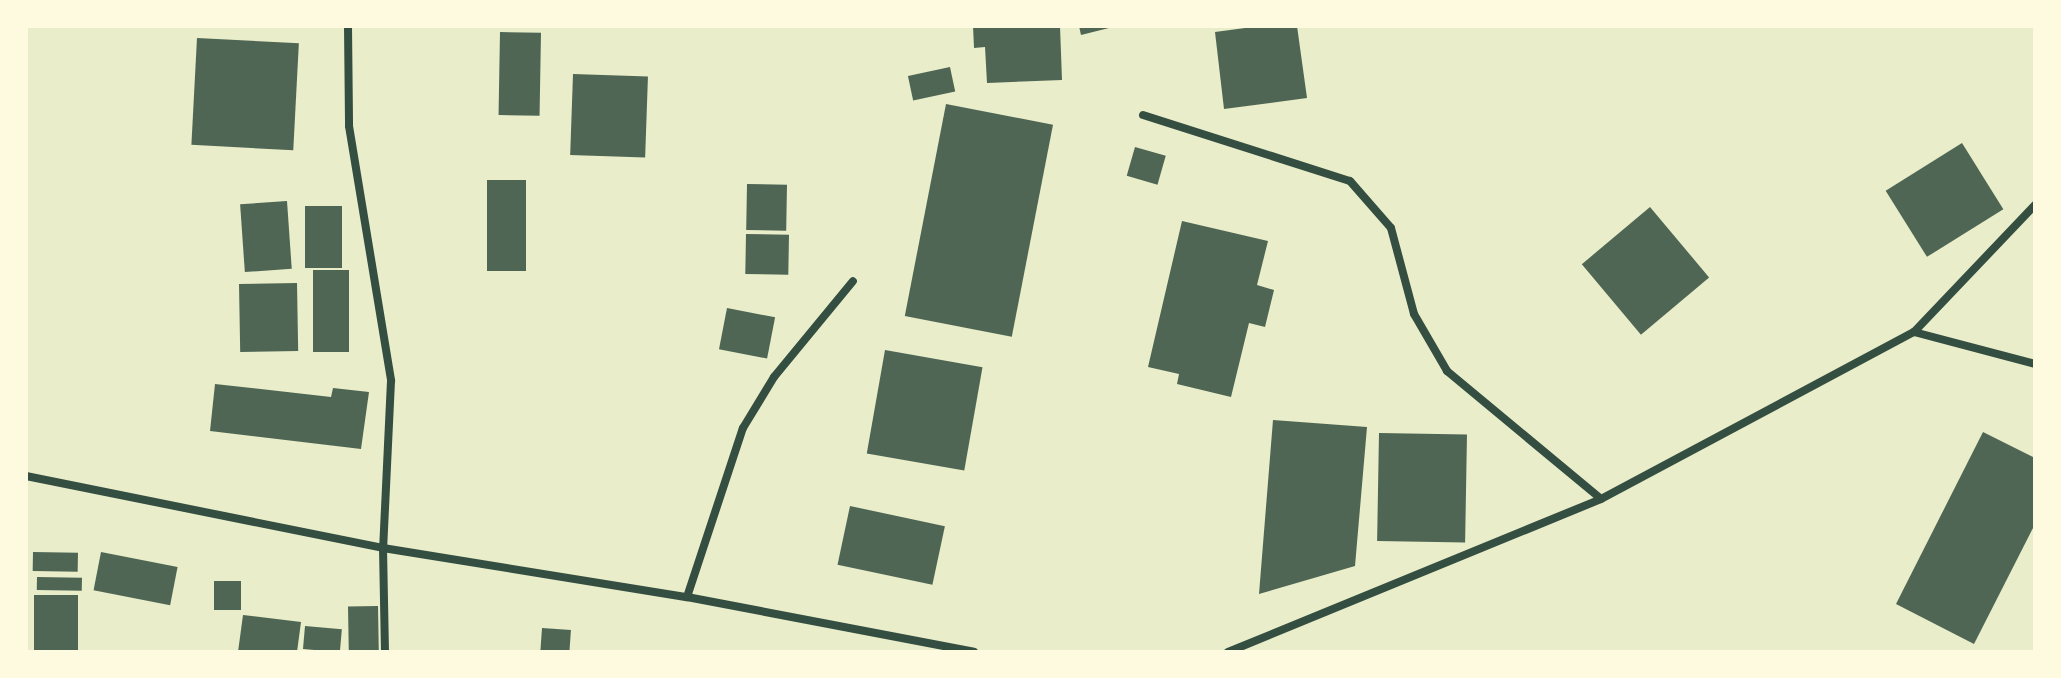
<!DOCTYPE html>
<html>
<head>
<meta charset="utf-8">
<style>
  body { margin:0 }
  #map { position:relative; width:2061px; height:678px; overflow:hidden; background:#e9edc9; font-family:Montserrat,sans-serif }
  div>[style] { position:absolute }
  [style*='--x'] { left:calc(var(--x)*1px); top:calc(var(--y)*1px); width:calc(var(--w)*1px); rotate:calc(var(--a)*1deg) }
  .building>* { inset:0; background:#4f6655; transform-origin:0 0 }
  .minor>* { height:8px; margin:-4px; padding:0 4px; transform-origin:4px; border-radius:4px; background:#344e41 }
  span { translate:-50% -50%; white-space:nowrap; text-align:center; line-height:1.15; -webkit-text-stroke:6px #fefae0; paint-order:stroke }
  .frame { position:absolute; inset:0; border:28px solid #fefae0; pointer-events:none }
</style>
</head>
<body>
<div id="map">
  <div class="building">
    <i style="clip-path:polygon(973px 26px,1060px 26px,1062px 80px,987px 83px,985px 47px,974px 48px)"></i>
    <i style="clip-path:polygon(1079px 26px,1112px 26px,1113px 27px,1081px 35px)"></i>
    <i style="clip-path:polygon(1260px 26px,1297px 26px,1307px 98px,1224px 109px,1215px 32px)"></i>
    <i style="left:500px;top:32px;width:41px;height:83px;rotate:1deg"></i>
    <i style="left:197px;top:38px;width:102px;height:107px;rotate:3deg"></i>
    <i style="left:950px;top:67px;width:25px;height:43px;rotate:78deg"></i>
    <i style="left:573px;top:74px;width:75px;height:81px;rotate:2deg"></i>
    <i style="left:946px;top:104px;width:109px;height:216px;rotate:11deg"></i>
    <i style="left:1962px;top:143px;width:78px;height:90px;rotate:58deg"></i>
    <i style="left:1135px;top:147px;width:32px;height:30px;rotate:16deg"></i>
    <i style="left:487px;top:180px;width:39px;height:91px"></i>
    <i style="left:747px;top:184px;width:40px;height:46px;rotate:1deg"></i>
    <i style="left:287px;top:201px;width:68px;height:47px;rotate:86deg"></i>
    <i style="left:305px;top:206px;width:37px;height:62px"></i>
    <i style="left:1650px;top:207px;width:92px;height:89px;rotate:50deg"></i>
    <i style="clip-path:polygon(1182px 221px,1268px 241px,1257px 285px,1274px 290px,1265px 327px,1249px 323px,1231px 397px,1177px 384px,1179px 374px,1148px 367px)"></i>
    <i style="left:746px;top:234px;width:43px;height:40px;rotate:1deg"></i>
    <i style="left:313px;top:270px;width:36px;height:82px"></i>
    <i style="left:297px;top:283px;width:68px;height:58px;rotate:89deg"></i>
    <i style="left:727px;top:308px;width:49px;height:42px;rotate:11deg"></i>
    <i style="left:885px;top:350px;width:99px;height:105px;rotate:10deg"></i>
    <i style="clip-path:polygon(215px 384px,331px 397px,333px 388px,369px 392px,361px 449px,210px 431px)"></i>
    <i style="clip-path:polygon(1273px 420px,1367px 427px,1355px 566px,1259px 594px)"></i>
    <i style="clip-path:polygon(1983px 432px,2035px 458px,2035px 524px,1974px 644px,1896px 604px)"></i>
    <i style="left:1379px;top:433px;width:88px;height:108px;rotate:1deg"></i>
    <i style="left:850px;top:506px;width:97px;height:60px;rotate:12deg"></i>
    <i style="left:33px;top:552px;width:45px;height:19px;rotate:1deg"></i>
    <i style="left:101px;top:552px;width:78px;height:39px;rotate:11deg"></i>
    <i style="left:37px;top:577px;width:45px;height:13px;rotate:1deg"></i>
    <i style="left:214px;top:581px;width:27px;height:29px"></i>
    <i style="left:34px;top:595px;width:44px;height:57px"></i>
    <i style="left:378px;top:606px;width:45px;height:30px;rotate:89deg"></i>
    <i style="clip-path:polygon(243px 615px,301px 622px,297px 652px,238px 652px)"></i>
    <i style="left:305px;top:626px;width:37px;height:23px;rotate:5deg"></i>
    <i style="left:542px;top:628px;width:29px;height:24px;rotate:4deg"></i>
  </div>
  <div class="minor">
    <i style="--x:348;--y:26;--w:100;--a:89.4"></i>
    <i style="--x:349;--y:126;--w:258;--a:80.6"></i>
    <i style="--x:391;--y:381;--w:167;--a:92.7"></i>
    <i style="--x:383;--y:548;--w:104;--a:88.9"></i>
    <i style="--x:1143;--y:115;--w:217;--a:17.7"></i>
    <i style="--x:1350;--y:181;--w:62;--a:48.9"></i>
    <i style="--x:1391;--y:228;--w:89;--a:75"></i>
    <i style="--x:1414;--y:314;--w:66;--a:59.9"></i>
    <i style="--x:1447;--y:371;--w:200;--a:39.7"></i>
    <i style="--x:1914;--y:332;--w:125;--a:14.8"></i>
    <i style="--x:26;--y:476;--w:364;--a:11.4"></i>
    <i style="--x:383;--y:548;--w:308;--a:9.2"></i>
    <i style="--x:687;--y:597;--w:292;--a:10.8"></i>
    <i style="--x:687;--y:597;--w:178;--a:-71.7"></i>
    <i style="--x:743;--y:428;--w:60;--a:-58.7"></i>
    <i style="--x:774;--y:377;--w:124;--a:-50.5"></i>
    <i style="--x:1228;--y:652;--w:403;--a:-22.3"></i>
    <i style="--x:1601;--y:499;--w:355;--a:-28.1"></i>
    <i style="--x:1914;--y:332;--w:175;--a:-46.4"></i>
  </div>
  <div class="frame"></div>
</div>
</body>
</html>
